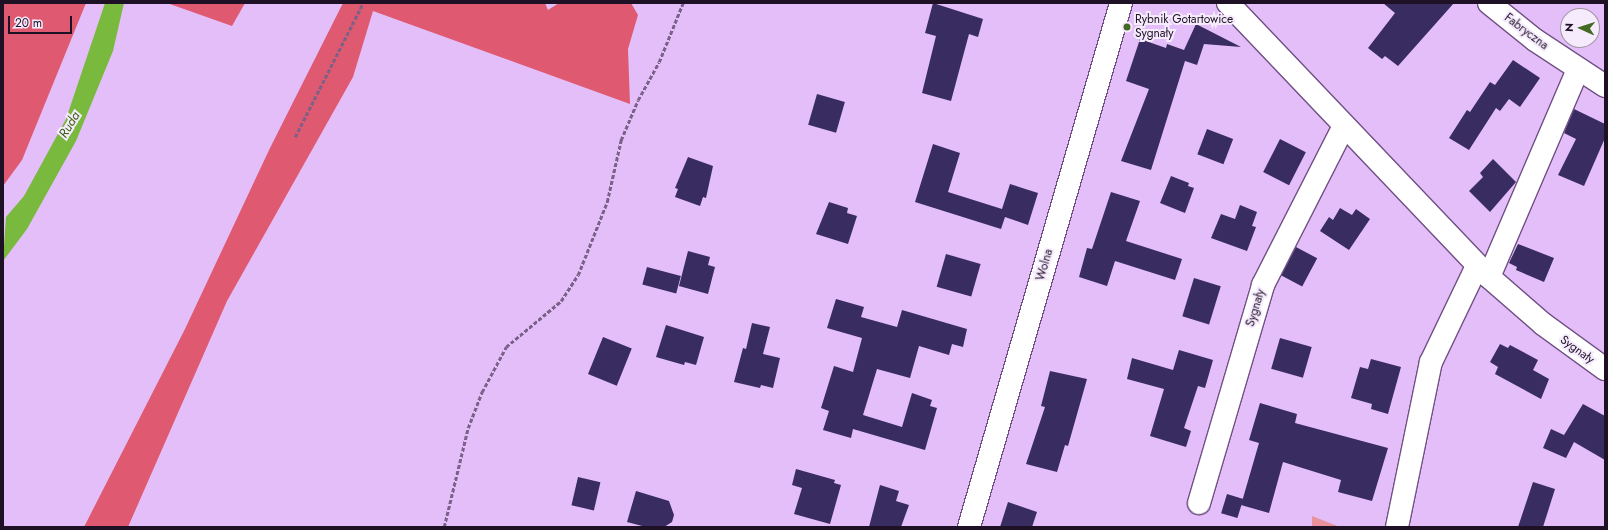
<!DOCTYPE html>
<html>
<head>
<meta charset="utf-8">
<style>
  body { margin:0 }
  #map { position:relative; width:1608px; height:530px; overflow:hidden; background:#e3bef9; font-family:Jost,sans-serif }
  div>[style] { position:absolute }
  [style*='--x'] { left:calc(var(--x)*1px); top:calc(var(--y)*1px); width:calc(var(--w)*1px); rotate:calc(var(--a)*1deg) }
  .green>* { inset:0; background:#ea929c }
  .forest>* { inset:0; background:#df5970 }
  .water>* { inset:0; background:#79b93e }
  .building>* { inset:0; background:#392c60; transform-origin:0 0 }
  .path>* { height:2.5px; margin-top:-1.25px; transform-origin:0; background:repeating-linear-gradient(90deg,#7a6188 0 4px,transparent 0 6px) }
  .roads { filter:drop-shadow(1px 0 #715084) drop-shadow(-1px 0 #715084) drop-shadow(0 1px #715084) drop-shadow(0 -1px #715084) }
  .minor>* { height:22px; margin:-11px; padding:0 11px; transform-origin:11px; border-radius:11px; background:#fff }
  .dots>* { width:11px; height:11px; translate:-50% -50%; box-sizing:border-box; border:2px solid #f6ebfd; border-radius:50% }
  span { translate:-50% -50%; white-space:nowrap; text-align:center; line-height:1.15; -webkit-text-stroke:4px #f6ebfd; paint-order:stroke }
  .poi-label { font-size:12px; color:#1e1126 }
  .left { translate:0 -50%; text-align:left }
  .street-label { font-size:12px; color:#1e1126 }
  .water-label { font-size:13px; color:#3a630e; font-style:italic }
  .frame { position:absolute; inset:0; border:4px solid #1e1126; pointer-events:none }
  .north { position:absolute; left:1560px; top:8px; width:40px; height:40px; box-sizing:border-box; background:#f6ebfd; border:1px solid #a094a7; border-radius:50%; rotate:273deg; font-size:11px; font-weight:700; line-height:16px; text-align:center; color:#1e1126 }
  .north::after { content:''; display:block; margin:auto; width:14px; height:18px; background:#446923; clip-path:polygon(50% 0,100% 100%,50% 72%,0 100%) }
  .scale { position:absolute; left:8px; top:16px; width:64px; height:18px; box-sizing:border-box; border:2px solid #1e1126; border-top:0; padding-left:5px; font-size:12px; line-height:14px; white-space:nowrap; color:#1e1126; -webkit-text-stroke:3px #f6ebfd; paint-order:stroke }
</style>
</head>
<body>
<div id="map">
  <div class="green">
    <i style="clip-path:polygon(1312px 516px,1340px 527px,1312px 527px)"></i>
  </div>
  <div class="forest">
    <i style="clip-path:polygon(3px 3px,86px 3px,22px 160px,3px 186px)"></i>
    <i style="clip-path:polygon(167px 3px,245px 3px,232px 26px)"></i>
    <i style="clip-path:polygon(343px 3px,545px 3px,548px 10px,559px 3px,631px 3px,638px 15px,628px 49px,630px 104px,373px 11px,353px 77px,227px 301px,128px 527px,84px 527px,185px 329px,270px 148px)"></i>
  </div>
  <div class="water">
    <i style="clip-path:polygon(105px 3px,124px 3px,113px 51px,76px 141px,27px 229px,3px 261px,6px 217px,24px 196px,66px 119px)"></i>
  </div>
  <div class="building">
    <i style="clip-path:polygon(933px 3px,983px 19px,978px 37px,969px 34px,951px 101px,922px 93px,936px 36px,925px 33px)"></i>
    <i style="clip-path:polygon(1383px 3px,1454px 3px,1398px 66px,1385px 56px,1382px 59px,1368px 48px,1395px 13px)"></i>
    <i style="clip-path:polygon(1196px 24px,1241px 47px,1204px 44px,1197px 65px,1185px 61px,1151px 170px,1121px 161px,1149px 89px,1126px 81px,1140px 39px,1166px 48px,1167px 44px,1184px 50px)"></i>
    <i style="clip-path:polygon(1513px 60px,1540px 78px,1520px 107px,1509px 99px,1500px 111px,1496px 108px,1469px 150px,1449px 138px,1467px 110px,1470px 112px,1490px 82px,1495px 85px)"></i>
    <i style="left:817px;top:94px;width:29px;height:32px;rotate:16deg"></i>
    <i style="clip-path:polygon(1574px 109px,1605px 124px,1605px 138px,1584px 186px,1558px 175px,1576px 139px,1564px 133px)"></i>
    <i style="left:1207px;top:129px;width:28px;height:27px;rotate:21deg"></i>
    <i style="left:1280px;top:139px;width:29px;height:37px;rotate:27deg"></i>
    <i style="clip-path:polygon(933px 144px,960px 153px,948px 192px,1002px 209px,1010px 184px,1038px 193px,1028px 225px,1005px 217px,1001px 229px,915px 202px)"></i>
    <i style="clip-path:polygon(688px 157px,713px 166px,706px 198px,703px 197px,700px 206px,675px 197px,678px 189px,675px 188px)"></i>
    <i style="clip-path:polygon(1493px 159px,1516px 182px,1490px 212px,1469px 191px,1483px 177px,1480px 173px)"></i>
    <i style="clip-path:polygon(1171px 176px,1189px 183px,1188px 186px,1194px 188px,1185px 213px,1160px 203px)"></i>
    <i style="clip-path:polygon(1111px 192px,1140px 201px,1126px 241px,1182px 259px,1175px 280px,1115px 261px,1107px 286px,1079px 277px,1087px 248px,1092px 249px)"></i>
    <i style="clip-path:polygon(829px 202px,848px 208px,847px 213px,857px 216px,848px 244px,816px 234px)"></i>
    <i style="clip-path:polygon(1240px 205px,1257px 212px,1252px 226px,1256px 227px,1247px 251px,1211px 238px,1221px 214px,1235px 219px)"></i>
    <i style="clip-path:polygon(1340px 208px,1352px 215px,1356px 209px,1370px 219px,1349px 250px,1320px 231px,1329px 217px,1333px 220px)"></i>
    <i style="clip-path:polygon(1518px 244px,1554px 258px,1544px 282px,1516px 270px,1517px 267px,1509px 263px)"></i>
    <i style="left:1296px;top:247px;width:24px;height:32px;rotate:28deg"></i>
    <i style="clip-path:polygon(688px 251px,710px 257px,708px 265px,715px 267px,708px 294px,679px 286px)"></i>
    <i style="left:946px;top:254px;width:36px;height:34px;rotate:16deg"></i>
    <i style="left:647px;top:267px;width:35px;height:18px;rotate:15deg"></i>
    <i style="left:1194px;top:278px;width:28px;height:40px;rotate:17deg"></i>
    <i style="clip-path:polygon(836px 299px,864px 307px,861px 317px,897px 327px,902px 310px,967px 329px,963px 347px,952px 344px,949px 355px,919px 346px,910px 378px,877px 369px,863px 415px,902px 427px,912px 393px,932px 400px,930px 406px,937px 408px,925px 450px,853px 429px,851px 438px,823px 430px,829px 411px,821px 408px,834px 366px,853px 372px,862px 338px,827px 328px)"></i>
    <i style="clip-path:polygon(752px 323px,770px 327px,763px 354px,780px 358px,773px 388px,761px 385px,760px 388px,734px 382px,743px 348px,746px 349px)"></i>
    <i style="clip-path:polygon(666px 325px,704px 337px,696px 365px,685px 362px,684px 365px,656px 357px)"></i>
    <i style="left:603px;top:337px;width:31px;height:40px;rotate:22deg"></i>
    <i style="left:1280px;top:338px;width:33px;height:32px;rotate:16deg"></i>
    <i style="clip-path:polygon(1500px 344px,1508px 348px,1510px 345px,1538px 360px,1533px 370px,1549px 379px,1541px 399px,1495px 374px,1498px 367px,1490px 362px)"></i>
    <i style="clip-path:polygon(1179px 350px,1213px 360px,1205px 388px,1198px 386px,1184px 428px,1191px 431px,1186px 447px,1150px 436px,1164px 389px,1127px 379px,1132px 358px,1173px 370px)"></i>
    <i style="clip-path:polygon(1371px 359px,1401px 367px,1388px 414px,1371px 409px,1372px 404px,1351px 398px,1360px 367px,1368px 369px)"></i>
    <i style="clip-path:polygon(1050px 371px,1087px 379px,1068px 446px,1065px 445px,1057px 472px,1026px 464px,1045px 407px,1041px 406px)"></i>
    <i style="clip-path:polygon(1260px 403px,1297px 414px,1295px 423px,1388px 448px,1372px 501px,1338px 492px,1341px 480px,1283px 462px,1269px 513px,1241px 505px,1259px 443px,1249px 440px)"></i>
    <i style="clip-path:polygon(1583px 404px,1605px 416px,1605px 460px,1574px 442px,1566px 458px,1543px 448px,1551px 429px,1564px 435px)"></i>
    <i style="clip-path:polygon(796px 469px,835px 480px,834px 483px,841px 485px,830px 524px,794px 514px,802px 488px,792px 485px)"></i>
    <i style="left:578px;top:477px;width:23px;height:29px;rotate:13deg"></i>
    <i style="clip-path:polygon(1533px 482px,1555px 489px,1543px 527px,1518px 527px)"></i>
    <i style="clip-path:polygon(880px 485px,899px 491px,896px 501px,909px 505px,901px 527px,869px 527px)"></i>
    <i style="clip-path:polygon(636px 491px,669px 501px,674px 515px,672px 522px,664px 527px,646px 527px,627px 522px)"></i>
    <i style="left:1227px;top:494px;width:17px;height:20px;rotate:17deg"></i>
    <i style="clip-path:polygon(1008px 502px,1037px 512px,1032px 527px,1000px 527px)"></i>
  </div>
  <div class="path">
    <i style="--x:295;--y:137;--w:150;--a:-63.1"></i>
    <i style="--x:444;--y:527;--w:102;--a:-76.4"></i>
    <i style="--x:468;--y:428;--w:39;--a:-69"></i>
    <i style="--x:482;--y:392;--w:51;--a:-61.9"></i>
    <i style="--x:506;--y:347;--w:72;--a:-39.9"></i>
    <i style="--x:561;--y:301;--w:31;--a:-57"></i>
    <i style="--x:578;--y:275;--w:79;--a:-68.3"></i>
    <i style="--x:607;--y:202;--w:64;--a:-77.3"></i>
    <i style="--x:621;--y:140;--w:43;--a:-67"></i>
    <i style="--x:638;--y:100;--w:43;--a:-61.1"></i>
    <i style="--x:659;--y:62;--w:64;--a:-67.9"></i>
  </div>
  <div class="roads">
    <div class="minor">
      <i style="--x:1228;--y:3;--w:378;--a:46.4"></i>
      <i style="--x:1489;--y:277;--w:72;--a:41"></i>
      <i style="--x:1543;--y:324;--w:77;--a:36"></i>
      <i style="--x:1489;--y:3;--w:59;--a:38.8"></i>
      <i style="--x:1535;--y:40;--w:84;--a:33.3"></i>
      <i style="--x:1489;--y:277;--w:226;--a:-66.8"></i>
      <i style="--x:1199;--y:503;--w:227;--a:-73.6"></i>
      <i style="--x:1263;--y:285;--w:178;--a:-63"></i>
      <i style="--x:969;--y:527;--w:546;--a:-73.82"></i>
      <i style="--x:1397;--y:527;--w:168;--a:-78.4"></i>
      <i style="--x:1431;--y:362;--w:106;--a:-64.4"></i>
    </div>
  </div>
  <div class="dots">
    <i style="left:1127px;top:27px;background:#446923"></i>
  </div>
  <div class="poi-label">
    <span class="left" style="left:1135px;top:27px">Rybnik Gotartowice<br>Sygnały</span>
  </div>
  <div class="street-label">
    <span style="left:1526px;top:32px;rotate:37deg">Fabryczna</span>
    <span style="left:1045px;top:265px;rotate:-74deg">Wolna</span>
    <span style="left:1256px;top:308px;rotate:-73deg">Sygnały</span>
    <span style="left:1577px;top:350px;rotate:36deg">Sygnały</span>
  </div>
  <div class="water-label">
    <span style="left:70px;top:125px;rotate:-59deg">Ruda</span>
  </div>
  <div class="frame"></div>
  <div class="north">N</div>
  <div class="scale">20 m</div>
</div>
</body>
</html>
